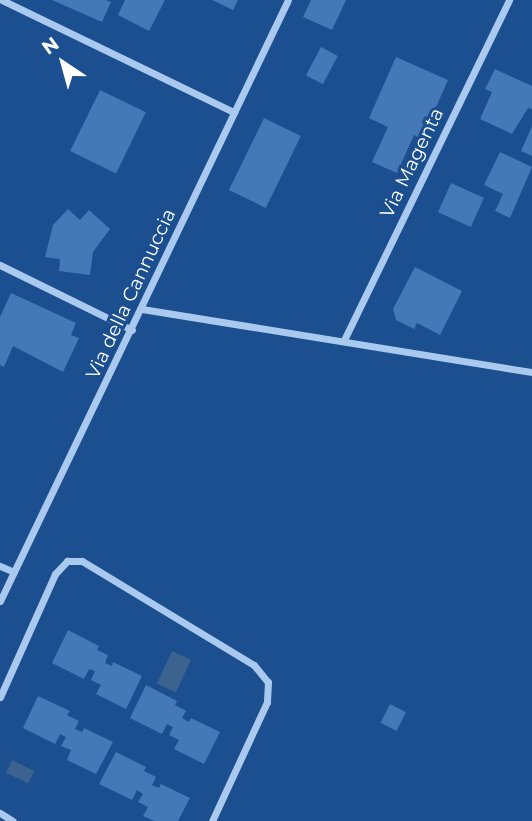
<!DOCTYPE html>
<html>
<head>
<meta charset="utf-8">
<style>
  body { margin:0 }
  #map { position:relative; width:532px; height:821px; overflow:hidden; background:#1b4f8f; font-family:Montserrat,sans-serif }
  div>[style] { position:absolute }
  [style*='--x'] { left:calc(var(--x)*1px); top:calc(var(--y)*1px); width:calc(var(--w)*1px); rotate:calc(var(--a)*1deg) }
  .water>* { inset:0; background:#3c6290; transform-origin:0 0 }
  .building>* { inset:0; background:#4478b7; transform-origin:0 0 }
  .minor>* { height:7px; margin:-3.5px; padding:0 3.5px; transform-origin:3.5px; border-radius:3.5px; background:#a9c9ee }
  span { translate:-50% -50%; white-space:nowrap; text-align:center; line-height:1.15; -webkit-text-stroke:6px #1b4f8f; paint-order:stroke }
  .street-label { font-size:19px; color:#fff }
  .north { position:absolute; left:28px; top:28px; width:70px; height:70px; -webkit-text-stroke:5px #1b4f8f; paint-order:stroke; rotate:324deg; font-size:19px; font-weight:700; line-height:28px; text-align:center; color:#fff }
  .north::after { content:''; display:block; margin:auto; width:24px; height:32px; background:#fff; clip-path:polygon(50% 0,100% 100%,50% 72%,0 100%) }
</style>
</head>
<body>
<div id="map">
  <div class="water">
    <i style="left:172px;top:651px;width:21px;height:36px;rotate:25deg"></i>
    <i style="left:12px;top:760px;width:25px;height:14px;rotate:26deg"></i>
  </div>
  <div class="building">
    <i style="clip-path:polygon(52px 0,106px 0,111px 2px,102px 22px)"></i>
    <i style="clip-path:polygon(125px 0,165px 0,149px 31px,118px 15px)"></i>
    <i style="clip-path:polygon(212px 0,238px 0,233px 10px)"></i>
    <i style="clip-path:polygon(311px 0,346px 0,332px 30px,303px 17px)"></i>
    <i style="left:321px;top:47px;width:19px;height:32px;rotate:28deg"></i>
    <i style="clip-path:polygon(396px 57px,448px 80px,422px 139px,414px 135px,397px 173px,372px 162px,388px 127px,369px 118px)"></i>
    <i style="clip-path:polygon(495px 69px,532px 86px,532px 109px,528px 108px,512px 134px,480px 119px,492px 92px,485px 89px)"></i>
    <i style="left:100px;top:90px;width:51px;height:68px;rotate:26deg"></i>
    <i style="left:264px;top:118px;width:41px;height:80px;rotate:26deg"></i>
    <i style="clip-path:polygon(532px 126px,532px 156px,521px 151px)"></i>
    <i style="clip-path:polygon(500px 152px,532px 167px,510px 218px,495px 211px,503px 194px,484px 185px)"></i>
    <i style="left:451px;top:183px;width:36px;height:32px;rotate:24deg"></i>
    <i style="clip-path:polygon(68px 209px,80px 220px,89px 210px,110px 229px,93px 252px,90px 275px,59px 271px,60px 259px,45px 257px,53px 225px)"></i>
    <i style="clip-path:polygon(415px 267px,462px 291px,440px 335px,417px 323px,414px 329px,396px 320px,393px 309px)"></i>
    <i style="clip-path:polygon(11px 293px,76px 323px,71px 335px,79px 338px,63px 372px,13px 346px,4px 367px,0 365px,0 317px)"></i>
    <i style="clip-path:polygon(68px 630px,99px 646px,97px 650px,108px 655px,105px 663px,112px 666px,113px 662px,142px 676px,126px 709px,96px 694px,101px 685px,91px 680px,95px 671px,89px 669px,84px 679px,52px 663px)"></i>
    <i style="clip-path:polygon(146px 685px,177px 701px,175px 705px,186px 711px,182px 718px,189px 722px,191px 718px,220px 732px,204px 764px,174px 749px,179px 740px,169px 735px,173px 727px,167px 724px,162px 734px,130px 718px)"></i>
    <i style="clip-path:polygon(38px 696px,70px 711px,67px 715px,79px 721px,75px 729px,82px 732px,84px 728px,113px 742px,96px 774px,67px 760px,71px 750px,61px 746px,66px 737px,60px 734px,55px 744px,23px 728px)"></i>
    <i style="left:390px;top:704px;width:18px;height:21px;rotate:27deg"></i>
    <i style="clip-path:polygon(116px 752px,146px 767px,144px 771px,156px 777px,152px 785px,159px 788px,161px 784px,190px 798px,178px 821px,154px 821px,143px 816px,148px 807px,138px 802px,143px 794px,137px 790px,132px 800px,99px 784px)"></i>
  </div>
  <div class="minor">
    <i style="--x:2;--y:0;--w:258;--a:25.8"></i>
    <i style="--x:0;--y:265;--w:147;--a:26.2"></i>
    <i style="--x:142;--y:309;--w:395;--a:9.2"></i>
    <i style="--x:344;--y:340;--w:378;--a:-64.1"></i>
    <i style="--x:0;--y:566;--w:15;--a:23"></i>
    <i style="--x:0;--y:601;--w:666;--a:-64.4"></i>
    <i style="--x:0;--y:697;--w:135;--a:-65.9"></i>
    <i style="--x:55;--y:574;--w:18;--a:-47"></i>
    <i style="--x:67;--y:561;--w:15;--a:0"></i>
    <i style="--x:82;--y:561;--w:201;--a:31.2"></i>
    <i style="--x:254;--y:665;--w:22;--a:51"></i>
    <i style="--x:268;--y:682;--w:20;--a:93"></i>
    <i style="--x:267;--y:702;--w:131;--a:114.8"></i>
    <i style="--x:0;--y:813;--w:15;--a:32"></i>
  </div>
  <div class="street-label">
    <span style="left:412px;top:163px;rotate:-64deg">Via Magenta</span>
    <span style="left:131px;top:294px;rotate:-65deg">Via della Cannuccia</span>
  </div>
  <div class="north">N</div>
</div>
</body>
</html>
